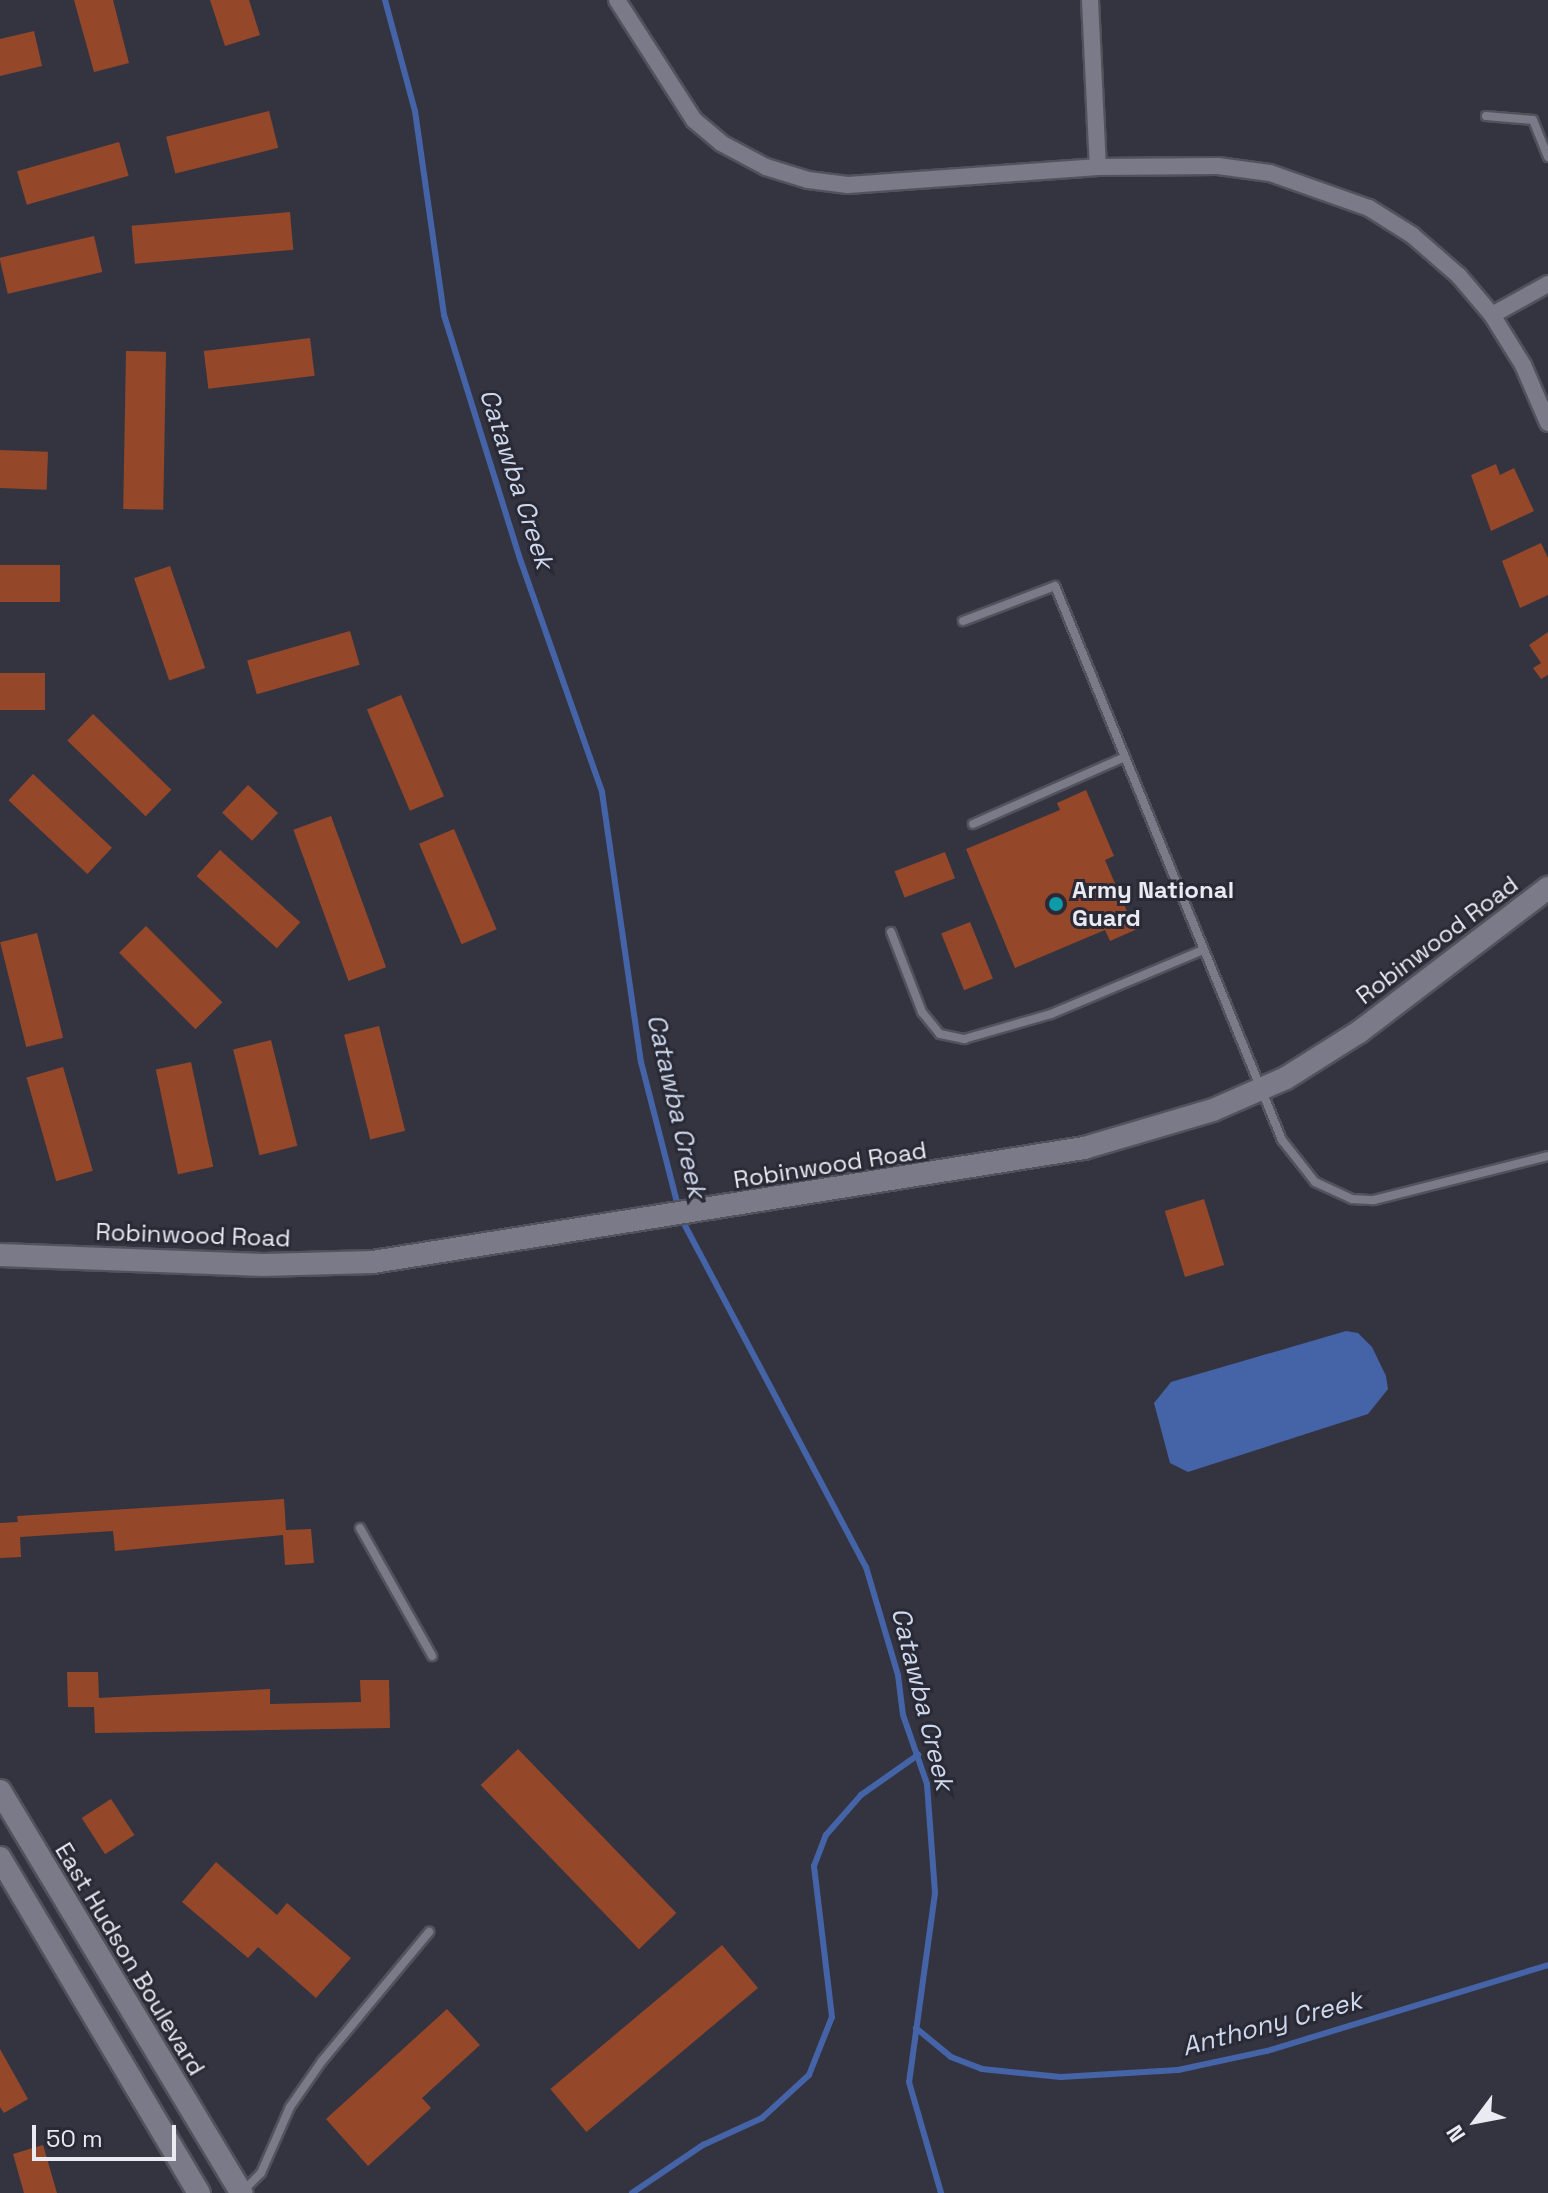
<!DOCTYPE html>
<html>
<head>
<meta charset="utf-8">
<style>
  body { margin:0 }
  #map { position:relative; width:1548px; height:2193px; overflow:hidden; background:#343441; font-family:"Space Grotesk",sans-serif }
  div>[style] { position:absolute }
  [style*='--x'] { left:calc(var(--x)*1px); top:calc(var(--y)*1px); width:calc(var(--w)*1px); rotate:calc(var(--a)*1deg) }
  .water>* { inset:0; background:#4563a7 }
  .stream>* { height:6px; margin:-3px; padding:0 3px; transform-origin:3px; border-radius:3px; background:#4563a7 }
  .building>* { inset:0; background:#95472a; transform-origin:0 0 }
  .roads { filter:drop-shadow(2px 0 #52525c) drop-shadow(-2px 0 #52525c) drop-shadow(0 2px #52525c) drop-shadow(0 -2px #52525c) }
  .service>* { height:8px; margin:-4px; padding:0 4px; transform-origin:4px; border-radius:4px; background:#7a7a88 }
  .minor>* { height:16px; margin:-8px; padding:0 8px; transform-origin:8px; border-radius:8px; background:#7a7a88 }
  .secondary>* { height:22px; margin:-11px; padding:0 11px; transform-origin:11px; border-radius:11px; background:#7a7a88 }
  .dots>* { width:22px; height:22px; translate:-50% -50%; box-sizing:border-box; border:4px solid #2a2a36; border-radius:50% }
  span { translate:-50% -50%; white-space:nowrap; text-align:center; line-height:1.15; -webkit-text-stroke:6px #2a2a36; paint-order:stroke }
  .poi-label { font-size:24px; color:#eaebf2; font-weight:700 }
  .left { translate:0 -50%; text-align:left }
  .street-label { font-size:24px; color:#eaebf2 }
  .water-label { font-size:26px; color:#cfd9ed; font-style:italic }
  .north { position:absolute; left:1436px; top:2081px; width:80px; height:80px; -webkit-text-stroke:6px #2a2a36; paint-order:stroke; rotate:238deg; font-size:22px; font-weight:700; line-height:32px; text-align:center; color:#eaebf2 }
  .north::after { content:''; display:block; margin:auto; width:28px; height:36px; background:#eaebf2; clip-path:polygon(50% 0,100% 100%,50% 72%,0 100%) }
  .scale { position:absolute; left:32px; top:2125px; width:144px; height:36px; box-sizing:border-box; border:4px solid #eaebf2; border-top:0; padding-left:10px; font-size:24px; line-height:28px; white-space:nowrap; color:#eaebf2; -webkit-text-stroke:6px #2a2a36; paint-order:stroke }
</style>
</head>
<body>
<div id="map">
  <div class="water">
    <i style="clip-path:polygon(1346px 1331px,1358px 1333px,1372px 1347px,1386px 1376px,1388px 1389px,1368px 1414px,1188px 1472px,1170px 1463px,1154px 1403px,1171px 1382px)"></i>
  </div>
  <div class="stream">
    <i style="--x:385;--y:0;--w:115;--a:74.9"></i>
    <i style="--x:415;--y:111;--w:206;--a:81.9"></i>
    <i style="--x:444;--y:315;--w:252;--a:72.7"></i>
    <i style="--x:519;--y:556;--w:250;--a:70.6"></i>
    <i style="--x:602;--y:792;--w:273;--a:81.8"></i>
    <i style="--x:641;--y:1062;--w:161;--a:75.6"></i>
    <i style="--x:681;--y:1218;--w:395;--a:62.1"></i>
    <i style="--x:866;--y:1567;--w:113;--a:73.5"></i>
    <i style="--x:898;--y:1675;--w:40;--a:82.9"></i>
    <i style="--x:903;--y:1715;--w:73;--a:70.8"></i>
    <i style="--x:927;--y:1784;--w:109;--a:85.8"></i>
    <i style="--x:935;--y:1893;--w:191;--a:97.8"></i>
    <i style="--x:909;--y:2082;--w:116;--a:73.9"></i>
    <i style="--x:916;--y:2028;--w:45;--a:39.6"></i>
    <i style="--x:951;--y:2057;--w:33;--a:21"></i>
    <i style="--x:982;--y:2069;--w:79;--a:5.8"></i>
    <i style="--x:1061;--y:2077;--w:117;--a:-3.4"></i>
    <i style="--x:1178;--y:2070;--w:91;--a:-12.1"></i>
    <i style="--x:1267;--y:2051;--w:294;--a:-17"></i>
    <i style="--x:632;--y:2193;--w:86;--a:-34.1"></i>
    <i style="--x:703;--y:2145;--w:65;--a:-24.6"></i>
    <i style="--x:762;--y:2118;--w:64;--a:-42.5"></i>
    <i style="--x:809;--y:2075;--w:62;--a:-68.4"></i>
    <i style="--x:832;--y:2017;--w:152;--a:-96.8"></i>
    <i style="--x:814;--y:1866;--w:33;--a:-69"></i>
    <i style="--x:826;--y:1835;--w:53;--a:-48.8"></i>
    <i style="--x:861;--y:1795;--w:70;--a:-35.1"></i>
  </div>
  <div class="building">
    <i style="clip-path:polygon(74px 0,113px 0,129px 63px,94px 72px)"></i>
    <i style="clip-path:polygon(210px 0,249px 0,260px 35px,225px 46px)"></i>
    <i style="clip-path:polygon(34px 31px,42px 66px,0 76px,0 39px)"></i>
    <i style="left:269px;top:111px;width:38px;height:106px;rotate:76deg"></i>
    <i style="left:119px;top:142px;width:35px;height:106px;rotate:74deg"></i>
    <i style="left:290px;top:212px;width:38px;height:159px;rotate:85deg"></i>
    <i style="left:94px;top:236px;width:37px;height:97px;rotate:77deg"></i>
    <i style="left:310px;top:338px;width:38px;height:107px;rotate:83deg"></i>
    <i style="left:126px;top:351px;width:40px;height:158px;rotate:1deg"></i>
    <i style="left:0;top:450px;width:48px;height:38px;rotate:2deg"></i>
    <i style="clip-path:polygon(1496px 464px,1500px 475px,1514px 468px,1534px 511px,1491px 531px,1471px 475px)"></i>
    <i style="clip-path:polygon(1541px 543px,1548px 558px,1548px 595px,1520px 608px,1502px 561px)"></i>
    <i style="left:0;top:565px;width:60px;height:37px"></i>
    <i style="left:170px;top:566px;width:108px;height:38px;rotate:71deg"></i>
    <i style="left:350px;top:631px;width:35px;height:107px;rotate:74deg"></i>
    <i style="clip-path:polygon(1548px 632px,1548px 675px,1541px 679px,1533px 668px,1541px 663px,1529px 645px)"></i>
    <i style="left:0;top:673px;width:45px;height:37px"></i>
    <i style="left:401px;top:695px;width:110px;height:37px;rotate:67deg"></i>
    <i style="left:93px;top:714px;width:109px;height:37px;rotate:44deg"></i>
    <i style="left:33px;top:774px;width:108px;height:36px;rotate:43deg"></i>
    <i style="left:248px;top:785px;width:41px;height:38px;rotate:43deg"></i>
    <i style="clip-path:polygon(1086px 790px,1114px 856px,1105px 860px,1135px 930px,1110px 941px,1105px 930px,1015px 968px,966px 849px,1060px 810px,1057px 803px)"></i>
    <i style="left:331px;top:816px;width:161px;height:40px;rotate:70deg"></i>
    <i style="left:454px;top:829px;width:109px;height:38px;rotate:67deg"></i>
    <i style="left:220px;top:850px;width:108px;height:35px;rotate:42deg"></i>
    <i style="left:945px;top:852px;width:28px;height:54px;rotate:69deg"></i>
    <i style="left:970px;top:922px;width:61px;height:31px;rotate:68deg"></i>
    <i style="left:146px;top:926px;width:108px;height:38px;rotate:45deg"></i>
    <i style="left:37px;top:933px;width:108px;height:38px;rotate:76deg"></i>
    <i style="left:379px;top:1026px;width:108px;height:36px;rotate:76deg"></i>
    <i style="left:271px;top:1040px;width:109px;height:39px;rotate:76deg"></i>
    <i style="left:191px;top:1062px;width:107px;height:36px;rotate:78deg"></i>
    <i style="left:63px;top:1067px;width:108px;height:38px;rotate:74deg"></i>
    <i style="left:1204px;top:1199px;width:69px;height:41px;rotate:73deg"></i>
    <i style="clip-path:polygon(284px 1499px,286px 1530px,311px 1529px,314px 1563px,285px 1565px,283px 1535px,115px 1551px,113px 1531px,20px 1537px,21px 1557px,0 1558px,0 1523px,18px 1522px,17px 1516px)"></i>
    <i style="clip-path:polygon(67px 1672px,98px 1672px,99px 1698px,270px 1689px,270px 1704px,361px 1702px,360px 1680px,389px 1680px,390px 1728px,95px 1733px,94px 1707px,68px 1707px)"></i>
    <i style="left:518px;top:1749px;width:228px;height:52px;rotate:46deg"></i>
    <i style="left:111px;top:1799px;width:43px;height:35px;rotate:57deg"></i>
    <i style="clip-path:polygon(216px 1862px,277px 1915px,287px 1903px,351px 1958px,316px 1998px,258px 1947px,248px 1958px,182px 1902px)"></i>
    <i style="left:722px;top:1945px;width:56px;height:224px;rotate:50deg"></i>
    <i style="clip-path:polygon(447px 2009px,480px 2045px,422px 2098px,431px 2108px,368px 2166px,326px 2119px)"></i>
    <i style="clip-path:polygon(0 2049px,28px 2099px,4px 2113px,0 2107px)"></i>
    <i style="clip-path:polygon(43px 2145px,57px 2193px,24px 2193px,13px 2154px)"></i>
  </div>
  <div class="roads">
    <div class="service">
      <i style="--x:1486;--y:116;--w:47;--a:4.9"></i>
      <i style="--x:1533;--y:120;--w:40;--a:68"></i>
      <i style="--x:963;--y:621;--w:98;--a:-20.8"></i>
      <i style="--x:1055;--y:586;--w:599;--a:67.72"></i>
      <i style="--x:1282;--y:1140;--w:53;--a:51.8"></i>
      <i style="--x:1315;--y:1182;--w:41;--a:24.7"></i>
      <i style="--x:1352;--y:1199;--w:22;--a:3"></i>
      <i style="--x:1374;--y:1200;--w:179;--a:-14.2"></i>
      <i style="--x:973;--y:824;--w:166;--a:-23.8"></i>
      <i style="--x:891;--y:932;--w:86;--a:68.8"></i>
      <i style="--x:922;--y:1012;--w:28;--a:51"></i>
      <i style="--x:940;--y:1034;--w:25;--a:12"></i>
      <i style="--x:964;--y:1039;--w:91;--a:-16"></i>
      <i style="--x:1051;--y:1014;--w:165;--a:-22.8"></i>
      <i style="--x:360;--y:1528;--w:147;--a:60.6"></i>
      <i style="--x:244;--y:2190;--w:24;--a:-45"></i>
      <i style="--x:261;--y:2173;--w:72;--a:-66.3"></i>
      <i style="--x:290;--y:2107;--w:56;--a:-55.2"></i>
      <i style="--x:322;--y:2061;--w:168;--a:-50.3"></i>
    </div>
    <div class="minor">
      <i style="--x:617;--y:0;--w:143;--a:57.3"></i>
      <i style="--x:694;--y:120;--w:35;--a:40"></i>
      <i style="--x:721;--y:143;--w:51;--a:28.1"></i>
      <i style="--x:766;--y:167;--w:44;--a:17.2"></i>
      <i style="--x:808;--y:180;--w:40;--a:7.1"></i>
      <i style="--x:848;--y:185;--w:251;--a:-4.1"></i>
      <i style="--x:1098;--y:167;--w:120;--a:-0.5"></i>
      <i style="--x:1218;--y:166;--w:52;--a:7.7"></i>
      <i style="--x:1270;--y:173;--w:105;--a:19.5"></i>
      <i style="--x:1369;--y:208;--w:51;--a:32.1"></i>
      <i style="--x:1412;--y:235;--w:62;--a:41.1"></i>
      <i style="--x:1459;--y:276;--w:51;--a:49.8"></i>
      <i style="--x:1090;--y:0;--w:167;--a:87.3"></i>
      <i style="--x:1548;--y:284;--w:64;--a:151"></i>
      <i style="--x:1492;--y:315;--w:59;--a:58.2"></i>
      <i style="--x:1523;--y:365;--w:63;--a:66.7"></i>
    </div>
    <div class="secondary">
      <i style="--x:0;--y:1255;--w:263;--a:2.2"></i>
      <i style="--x:263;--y:1265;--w:110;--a:-1.6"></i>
      <i style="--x:373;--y:1262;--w:720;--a:-9.11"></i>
      <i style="--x:1084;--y:1148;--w:134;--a:-16.4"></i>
      <i style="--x:1213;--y:1110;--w:80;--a:-23.7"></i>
      <i style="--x:1286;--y:1078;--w:86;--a:-32.2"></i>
      <i style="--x:1359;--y:1032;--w:238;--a:-37.3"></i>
      <i style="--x:0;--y:1791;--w:469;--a:59"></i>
      <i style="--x:0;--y:1858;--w:390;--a:59.3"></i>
    </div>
  </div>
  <div class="dots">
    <i style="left:1056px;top:904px;background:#0f9aa8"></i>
  </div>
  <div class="poi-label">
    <span class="left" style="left:1072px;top:904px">Army National<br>Guard</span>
  </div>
  <div class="street-label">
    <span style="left:1437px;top:940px;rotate:-37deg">Robinwood Road</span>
    <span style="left:830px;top:1165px;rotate:-9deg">Robinwood Road</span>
    <span style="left:193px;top:1235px;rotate:2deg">Robinwood Road</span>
    <span style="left:130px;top:1959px;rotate:59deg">East Hudson Boulevard</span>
  </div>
  <div class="water-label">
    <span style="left:516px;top:479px;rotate:72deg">Catawba Creek</span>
    <span style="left:676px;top:1106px;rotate:77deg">Catawba Creek</span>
    <span style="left:922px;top:1699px;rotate:76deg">Catawba Creek</span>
    <span style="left:1272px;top:2024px;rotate:-15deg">Anthony Creek</span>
  </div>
  <div class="north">N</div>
  <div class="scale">50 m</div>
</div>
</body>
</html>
